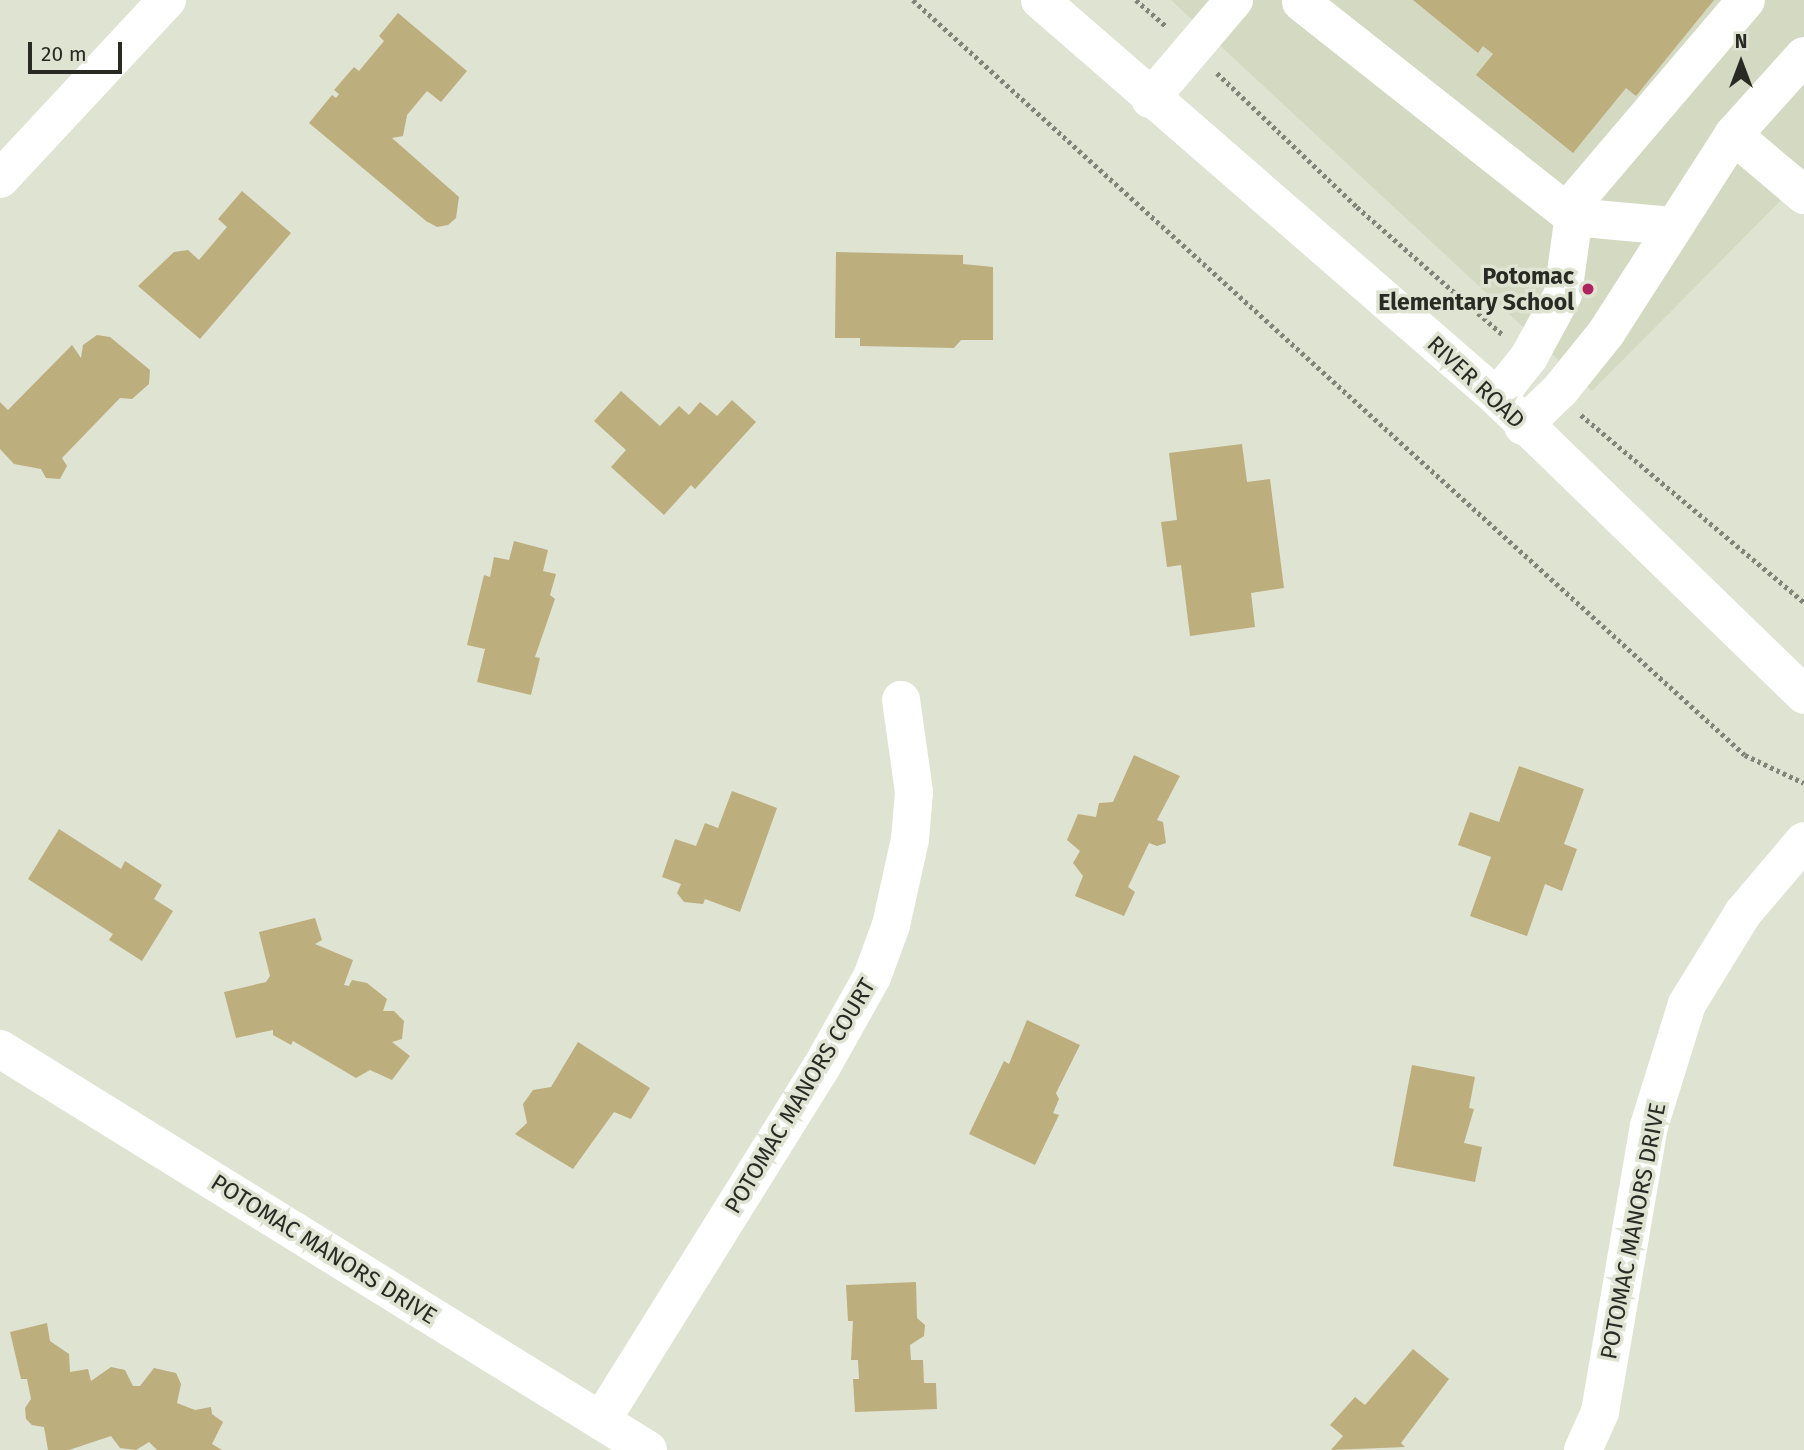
<!DOCTYPE html>
<html>
<head>
<meta charset="utf-8">
<style>
  body { margin:0 }
  #map { position:relative; width:1804px; height:1450px; overflow:hidden; background:#dfe3d2; font-family:"Fira Sans",sans-serif }
  div>[style] { position:absolute }
  [style*='--x'] { left:calc(var(--x)*1px); top:calc(var(--y)*1px); width:calc(var(--w)*1px); rotate:calc(var(--a)*1deg) }
  .built>* { inset:0; background:#d4d9c1 }
  .building>* { inset:0; background:#bdae7d }
  .path>* { height:4.5px; margin-top:-2.25px; transform-origin:0; background:repeating-linear-gradient(90deg,#828479 0 3.5px,transparent 0 7px) }
  .minor>* { height:38px; margin:-19px; padding:0 19px; transform-origin:19px; border-radius:19px; background:#fff }
  .major>* { height:38px; margin:-19px; padding:0 19px; transform-origin:19px; border-radius:19px; background:#fff }
  .dots>* { width:19px; height:19px; translate:-50% -50%; box-sizing:border-box; border:4px solid #dfe3d2; border-radius:50% }
  span { translate:-50% -50%; white-space:nowrap; text-align:center; line-height:1.15; -webkit-text-stroke:7px #dfe3d2; paint-order:stroke }
  .poi-label { font-size:23px; color:#292a24; font-weight:700 }
  .right { translate:-100% -50%; text-align:right }
  .street-label { font-size:23px; color:#292a24 }
  .north { position:absolute; left:1706px; top:28px; width:70px; height:70px; -webkit-text-stroke:5px #dfe3d2; paint-order:stroke; rotate:0deg; font-size:19px; font-weight:700; line-height:28px; text-align:center; color:#292a24 }
  .north::after { content:''; display:block; margin:auto; width:24px; height:32px; background:#292a24; clip-path:polygon(50% 0,100% 100%,50% 72%,0 100%) }
  .scale { position:absolute; left:28px; top:42px; width:94px; height:32px; box-sizing:border-box; border:4px solid #292a24; border-top:0; padding-left:9px; font-size:21px; line-height:24px; white-space:nowrap; color:#292a24; -webkit-text-stroke:5px #dfe3d2; paint-order:stroke }
</style>
</head>
<body>
<div id="map">
  <div class="built">
    <i style="clip-path:polygon(1171px 0,1804px 0,1804px 177px,1592px 391px)"></i>
  </div>
  <div class="building">
    <i style="clip-path:polygon(1413px 0,1714px 0,1636px 96px,1626px 88px,1573px 153px,1476px 75px,1493px 54px,1483px 46px,1478px 53px)"></i>
    <i style="clip-path:polygon(398px 13px,467px 71px,441px 102px,427px 91px,407px 115px,403px 136px,392px 138px,459px 197px,456px 218px,448px 225px,437px 227px,426px 221px,309px 123px,332px 95px,336px 98px,339px 94px,334px 90px,354px 67px,359px 71px,384px 41px,379px 36px)"></i>
    <i style="clip-path:polygon(242px 191px,291px 233px,200px 339px,138px 286px,174px 252px,188px 250px,199px 260px,227px 227px,218px 219px)"></i>
    <i style="clip-path:polygon(836px 252px,963px 255px,963px 264px,993px 267px,993px 340px,961px 340px,954px 348px,860px 346px,860px 338px,835px 338px)"></i>
    <i style="clip-path:polygon(97px 335px,110px 337px,150px 370px,149px 384px,132px 399px,120px 398px,62px 458px,67px 466px,60px 479px,46px 478px,41px 469px,14px 464px,0 449px,0 402px,8px 410px,72px 345px,81px 358px,83px 345px)"></i>
    <i style="clip-path:polygon(621px 391px,660px 426px,679px 406px,689px 415px,700px 402px,717px 416px,732px 400px,756px 422px,695px 489px,691px 485px,664px 515px,611px 467px,626px 450px,594px 421px)"></i>
    <i style="clip-path:polygon(1242px 444px,1247px 482px,1270px 479px,1284px 588px,1251px 593px,1255px 627px,1190px 636px,1181px 565px,1167px 567px,1161px 522px,1177px 520px,1169px 453px)"></i>
    <i style="clip-path:polygon(514px 541px,548px 550px,543px 571px,556px 574px,550px 595px,555px 599px,535px 657px,540px 658px,531px 695px,477px 682px,485px 649px,467px 645px,484px 575px,490px 577px,494px 557px,509px 560px)"></i>
    <i style="clip-path:polygon(1134px 755px,1180px 776px,1157px 820px,1163px 822px,1166px 843px,1157px 846px,1149px 843px,1128px 887px,1135px 892px,1124px 916px,1075px 896px,1083px 876px,1073px 863px,1080px 851px,1067px 840px,1078px 814px,1096px 817px,1099px 803px,1113px 802px)"></i>
    <i style="clip-path:polygon(1519px 766px,1584px 789px,1564px 844px,1577px 849px,1562px 891px,1545px 884px,1527px 936px,1470px 916px,1491px 857px,1458px 845px,1470px 812px,1499px 822px)"></i>
    <i style="clip-path:polygon(732px 791px,777px 808px,740px 912px,705px 899px,703px 904px,684px 902px,677px 893px,681px 884px,662px 877px,675px 839px,696px 846px,705px 823px,718px 828px)"></i>
    <i style="clip-path:polygon(59px 829px,121px 869px,125px 861px,162px 885px,154px 899px,173px 911px,142px 961px,109px 940px,113px 934px,28px 879px)"></i>
    <i style="clip-path:polygon(315px 918px,322px 940px,315px 944px,353px 960px,344px 985px,349px 986px,352px 980px,367px 983px,387px 999px,383px 1011px,394px 1011px,404px 1021px,402px 1039px,392px 1042px,410px 1056px,392px 1080px,370px 1070px,356px 1078px,293px 1041px,291px 1045px,273px 1035px,273px 1030px,236px 1038px,224px 992px,266px 982px,270px 976px,259px 932px)"></i>
    <i style="clip-path:polygon(1027px 1020px,1080px 1045px,1056px 1093px,1059px 1099px,1053px 1113px,1059px 1115px,1035px 1165px,969px 1134px,1004px 1061px,1009px 1064px)"></i>
    <i style="clip-path:polygon(578px 1042px,650px 1088px,631px 1119px,614px 1112px,573px 1169px,515px 1134px,527px 1123px,523px 1104px,533px 1090px,551px 1087px)"></i>
    <i style="clip-path:polygon(1412px 1065px,1475px 1077px,1469px 1108px,1474px 1109px,1464px 1143px,1482px 1147px,1475px 1182px,1393px 1166px)"></i>
    <i style="clip-path:polygon(916px 1282px,917px 1318px,925px 1325px,924px 1336px,910px 1345px,911px 1360px,923px 1360px,924px 1383px,936px 1383px,937px 1409px,855px 1412px,853px 1379px,859px 1379px,858px 1360px,851px 1360px,853px 1321px,848px 1321px,846px 1285px)"></i>
    <i style="clip-path:polygon(47px 1323px,50px 1341px,69px 1354px,70px 1372px,88px 1369px,91px 1381px,111px 1367px,125px 1370px,133px 1386px,140px 1386px,154px 1368px,176px 1373px,181px 1384px,177px 1403px,195px 1410px,211px 1407px,212px 1414px,223px 1422px,212px 1444px,222px 1450px,157px 1450px,149px 1442px,136px 1450px,120px 1448px,111px 1436px,69px 1450px,48px 1450px,44px 1427px,32px 1425px,26px 1419px,25px 1408px,31px 1399px,27px 1379px,21px 1379px,10px 1332px)"></i>
    <i style="clip-path:polygon(1413px 1349px,1449px 1379px,1401px 1443px,1405px 1447px,1331px 1450px,1343px 1436px,1330px 1425px,1355px 1397px,1365px 1405px)"></i>
  </div>
  <div class="path">
    <i style="--x:913;--y:0;--w:1123;--a:42.22"></i>
    <i style="--x:1745;--y:755;--w:65;--a:25.4"></i>
    <i style="--x:1136;--y:0;--w:41;--a:41.1"></i>
    <i style="--x:1217;--y:73;--w:194;--a:43.7"></i>
    <i style="--x:1357;--y:207;--w:193;--a:41.2"></i>
    <i style="--x:1581;--y:415;--w:291;--a:40"></i>
  </div>
  <div class="minor">
    <i style="--x:1301;--y:2;--w:347;--a:38.3"></i>
    <i style="--x:1573;--y:217;--w:99;--a:5.2"></i>
    <i style="--x:1150;--y:99;--w:130;--a:-49.7"></i>
    <i style="--x:1733;--y:135;--w:93;--a:40.2"></i>
    <i style="--x:0;--y:179;--w:245;--a:-47"></i>
    <i style="--x:1497;--y:397;--w:51;--a:-51.3"></i>
    <i style="--x:1529;--y:357;--w:72;--a:-61.6"></i>
    <i style="--x:1563;--y:294;--w:95;--a:-82.1"></i>
    <i style="--x:1576;--y:200;--w:262;--a:-49.6"></i>
    <i style="--x:1523;--y:426;--w:53;--a:-44.2"></i>
    <i style="--x:1561;--y:389;--w:72;--a:-51.2"></i>
    <i style="--x:1606;--y:333;--w:235;--a:-57.3"></i>
    <i style="--x:1733;--y:135;--w:106;--a:-48.1"></i>
    <i style="--x:0;--y:1049;--w:762;--a:31.75"></i>
    <i style="--x:601;--y:1421;--w:418;--a:-58.1"></i>
    <i style="--x:822;--y:1066;--w:102;--a:-60.7"></i>
    <i style="--x:872;--y:977;--w:55;--a:-69.9"></i>
    <i style="--x:891;--y:925;--w:88;--a:-77.5"></i>
    <i style="--x:910;--y:839;--w:47;--a:-85.1"></i>
    <i style="--x:914;--y:792;--w:93;--a:-98"></i>
    <i style="--x:1583;--y:1450;--w:42;--a:-65.9"></i>
    <i style="--x:1600;--y:1412;--w:290;--a:-80.3"></i>
    <i style="--x:1649;--y:1126;--w:128;--a:-72.7"></i>
    <i style="--x:1687;--y:1004;--w:107;--a:-58.4"></i>
    <i style="--x:1743;--y:913;--w:94;--a:-49.7"></i>
  </div>
  <div class="major">
    <i style="--x:1040;--y:0;--w:605;--a:40.98"></i>
    <i style="--x:1497;--y:397;--w:428;--a:44.1"></i>
  </div>
  <div class="dots">
    <i style="left:1588px;top:289px;background:#ae225f"></i>
  </div>
  <div class="poi-label">
    <span class="right" style="left:1574px;top:289px">Potomac<br>Elementary School</span>
  </div>
  <div class="street-label">
    <span style="left:1476px;top:382px;rotate:43deg">RIVER ROAD</span>
    <span style="left:800px;top:1096px;rotate:-59deg">POTOMAC MANORS COURT</span>
    <span style="left:1633px;top:1231px;rotate:-79deg">POTOMAC MANORS DRIVE</span>
    <span style="left:324px;top:1249px;rotate:32deg">POTOMAC MANORS DRIVE</span>
  </div>
  <div class="north">N</div>
  <div class="scale">20 m</div>
</div>
</body>
</html>
